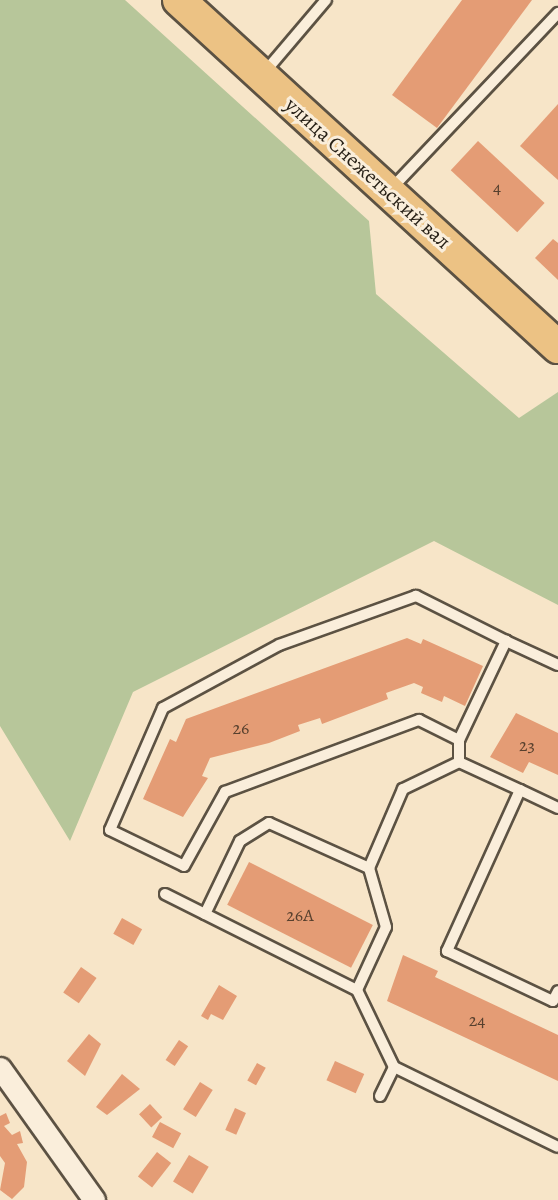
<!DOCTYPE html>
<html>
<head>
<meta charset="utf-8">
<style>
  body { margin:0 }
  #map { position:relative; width:558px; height:1200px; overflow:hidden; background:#f7e5c8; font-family:Alegreya,serif }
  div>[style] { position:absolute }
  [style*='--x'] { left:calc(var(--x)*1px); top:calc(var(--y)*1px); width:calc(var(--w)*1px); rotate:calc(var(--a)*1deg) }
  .green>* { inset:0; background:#b7c69a }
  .building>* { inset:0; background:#e49c75; transform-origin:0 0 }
  .roads { filter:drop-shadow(2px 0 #5c5243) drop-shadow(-2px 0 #5c5243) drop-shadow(0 2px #5c5243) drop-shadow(0 -2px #5c5243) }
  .lane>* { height:10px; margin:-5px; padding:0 5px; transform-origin:5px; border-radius:5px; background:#faeedb }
  .street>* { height:21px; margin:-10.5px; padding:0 10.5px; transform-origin:10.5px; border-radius:10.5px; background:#faeedb }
  .primary>* { height:32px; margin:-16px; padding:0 16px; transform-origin:16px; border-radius:16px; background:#ecc284 }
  span { translate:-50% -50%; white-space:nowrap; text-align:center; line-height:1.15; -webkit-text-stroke:6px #faeedb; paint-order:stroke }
  .number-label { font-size:18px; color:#57402e }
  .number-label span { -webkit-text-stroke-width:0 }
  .street-label { font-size:21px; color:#282117 }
</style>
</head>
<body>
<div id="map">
  <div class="green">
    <i style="clip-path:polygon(0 0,125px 0,369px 221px,376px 294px,519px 418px,558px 392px,558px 605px,434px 541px,133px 692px,70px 841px,0 726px)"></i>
  </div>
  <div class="building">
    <i style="clip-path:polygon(462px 0,532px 0,437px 128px,392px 95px)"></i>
    <i style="clip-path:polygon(558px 104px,558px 180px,520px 146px)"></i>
    <i style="left:478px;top:141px;width:91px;height:40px;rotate:43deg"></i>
    <i style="clip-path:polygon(553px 239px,558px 243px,558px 280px,535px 258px)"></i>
    <i style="clip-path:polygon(407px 638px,421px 644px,423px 639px,483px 666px,465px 706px,444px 696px,442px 702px,421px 693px,423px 687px,414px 683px,386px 693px,388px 699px,322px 724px,320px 718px,298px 725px,300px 731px,269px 743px,210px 758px,202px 776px,208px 778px,183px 817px,143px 799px,170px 739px,176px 742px,186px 719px)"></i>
    <i style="clip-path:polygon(516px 713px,558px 733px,558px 775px,529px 762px,523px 773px,490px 757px)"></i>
    <i style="left:249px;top:862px;width:139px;height:48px;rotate:27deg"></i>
    <i style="left:122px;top:918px;width:23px;height:18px;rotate:29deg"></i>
    <i style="clip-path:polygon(403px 955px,438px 971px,435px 977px,558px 1035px,558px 1081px,387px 1001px)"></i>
    <i style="left:81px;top:967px;width:19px;height:31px;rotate:35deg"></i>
    <i style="clip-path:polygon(219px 985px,237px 996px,223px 1020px,211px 1014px,208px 1020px,201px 1016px)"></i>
    <i style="clip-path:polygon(89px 1034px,101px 1044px,85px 1076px,67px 1061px)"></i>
    <i style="left:179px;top:1040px;width:11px;height:24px;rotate:34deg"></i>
    <i style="left:335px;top:1061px;width:32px;height:21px;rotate:24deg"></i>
    <i style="left:257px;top:1063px;width:10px;height:20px;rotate:29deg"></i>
    <i style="clip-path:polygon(122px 1074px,140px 1089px,107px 1115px,96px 1107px)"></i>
    <i style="left:200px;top:1082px;width:15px;height:32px;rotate:32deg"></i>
    <i style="left:150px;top:1104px;width:18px;height:15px;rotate:47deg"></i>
    <i style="left:235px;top:1108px;width:12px;height:24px;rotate:24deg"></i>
    <i style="clip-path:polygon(6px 1113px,10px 1123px,4px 1126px,12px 1135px,20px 1131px,23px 1143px,17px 1144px,27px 1162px,24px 1187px,12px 1199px,0 1190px,5px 1163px,0 1156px,0 1116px)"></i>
    <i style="left:160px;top:1122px;width:24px;height:17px;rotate:28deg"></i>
    <i style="left:157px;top:1152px;width:18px;height:31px;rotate:38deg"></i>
    <i style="left:189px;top:1155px;width:23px;height:31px;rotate:31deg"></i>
  </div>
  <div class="roads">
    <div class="lane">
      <i style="--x:264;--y:73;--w:96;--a:-49.7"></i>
      <i style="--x:391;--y:189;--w:243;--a:-46.5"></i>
      <i style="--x:506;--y:641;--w:57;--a:24.8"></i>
      <i style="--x:459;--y:740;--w:110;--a:-64.6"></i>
      <i style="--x:506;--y:641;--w:101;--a:-153.4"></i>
      <i style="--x:416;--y:596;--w:145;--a:160.3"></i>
      <i style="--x:279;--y:645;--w:132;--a:151.5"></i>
      <i style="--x:163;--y:708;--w:133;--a:113.5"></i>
      <i style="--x:110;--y:830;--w:82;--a:25.9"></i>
      <i style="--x:184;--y:866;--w:85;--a:-61"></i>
      <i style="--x:225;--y:792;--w:207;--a:-20.4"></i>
      <i style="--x:419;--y:720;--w:45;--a:26.6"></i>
      <i style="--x:459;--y:740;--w:22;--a:90"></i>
      <i style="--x:459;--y:762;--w:67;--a:24.7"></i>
      <i style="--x:558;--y:808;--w:42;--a:-154.7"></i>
      <i style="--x:520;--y:790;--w:177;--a:114.4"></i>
      <i style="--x:447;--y:951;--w:117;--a:25.3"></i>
      <i style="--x:553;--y:1001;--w:11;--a:-63"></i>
      <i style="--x:165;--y:894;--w:215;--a:26.6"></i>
      <i style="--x:205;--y:914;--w:81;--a:-64.4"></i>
      <i style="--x:240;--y:841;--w:34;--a:-32"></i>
      <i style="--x:269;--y:823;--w:110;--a:24.2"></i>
      <i style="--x:394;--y:1067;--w:85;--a:-115.7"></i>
      <i style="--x:357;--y:990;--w:69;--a:-65.3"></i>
      <i style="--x:386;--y:927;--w:61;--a:-106.1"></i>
      <i style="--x:369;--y:868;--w:86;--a:-66.7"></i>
      <i style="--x:403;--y:789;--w:62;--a:-25.7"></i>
      <i style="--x:380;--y:1096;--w:32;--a:-64"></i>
      <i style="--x:394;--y:1067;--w:182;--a:26"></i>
    </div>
    <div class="street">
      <i style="--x:0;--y:1068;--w:162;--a:54.5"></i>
    </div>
    <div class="primary">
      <i style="--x:179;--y:0;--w:514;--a:42.48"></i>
    </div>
  </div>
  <div class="number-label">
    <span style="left:497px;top:187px">4</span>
    <span style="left:241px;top:728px">26</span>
    <span style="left:527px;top:745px">23</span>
    <span style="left:300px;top:915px">26А</span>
    <span style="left:477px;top:1020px">24</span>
  </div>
  <div class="street-label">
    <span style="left:368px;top:173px;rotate:42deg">улица Снежетьский вал</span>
  </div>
</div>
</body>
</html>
